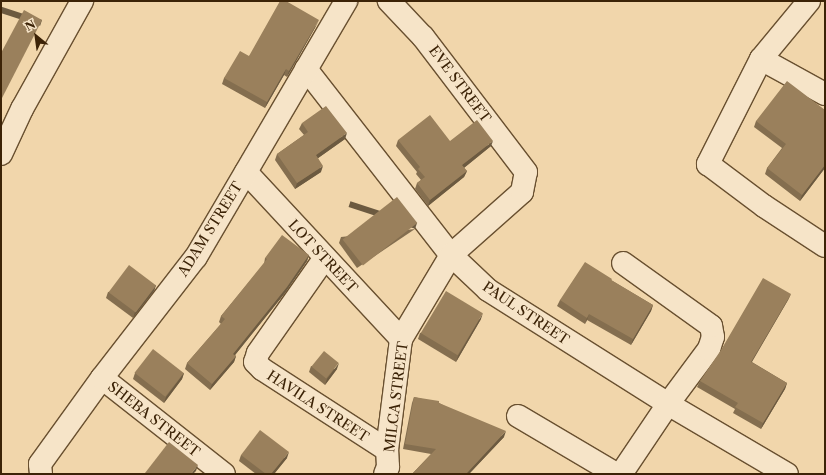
<!DOCTYPE html>
<html>
<head>
<meta charset="utf-8">
<style>
  body { margin:0 }
  #map { position:relative; width:826px; height:475px; overflow:hidden; background:#f1d6ab; font-family:"Libre Caslon Text",serif }
  div>[style] { position:absolute }
  [style*='--x'] { left:calc(var(--x)*1px); top:calc(var(--y)*1px); width:calc(var(--w)*1px); rotate:calc(var(--a)*1deg) }
  .roads { filter:drop-shadow(1px 0 #695030) drop-shadow(-1px 0 #695030) drop-shadow(0 1px #695030) drop-shadow(0 -1px #695030) }
  .minor>* { height:22px; margin:-11px; padding:0 11px; transform-origin:11px; border-radius:11px; background:#f6e4c8 }
  .secondary>* { height:22px; margin:-11px; padding:0 11px; transform-origin:11px; border-radius:11px; background:#f6e4c8 }
  .wall>* { inset:0; background:#846e4f }
  .shaded-wall>* { inset:0; background:#6c5a40; transform-origin:0 0 }
  .building>* { inset:0; background:#9a805c; transform-origin:0 0 }
  span { translate:-50% -50%; white-space:nowrap; text-align:center; line-height:1.15; -webkit-text-stroke:3px #f6e4c8; paint-order:stroke }
  .street-label { font-size:14px; color:#3c2307 }
  .frame { position:absolute; inset:0; border:2px solid #3c2307; pointer-events:none }
  .north { position:absolute; left:16px; top:16px; width:40px; height:40px; -webkit-text-stroke:3px #f6e4c8; paint-order:stroke; rotate:331deg; font-size:11px; font-weight:700; line-height:16px; text-align:center; color:#3c2307 }
  .north::after { content:''; display:block; margin:auto; width:14px; height:18px; background:#3c2307; clip-path:polygon(50% 0,100% 100%,50% 72%,0 100%) }
</style>
</head>
<body>
<div id="map">
  <div class="roads">
    <div class="minor">
      <i style="--x:809;--y:1;--w:75;--a:129.6"></i>
      <i style="--x:761;--y:59;--w:118;--a:116.8"></i>
      <i style="--x:708;--y:164;--w:70;--a:36.9"></i>
      <i style="--x:764;--y:206;--w:73;--a:33.3"></i>
      <i style="--x:761;--y:59;--w:73;--a:28.7"></i>
      <i style="--x:306;--y:69;--w:236;--a:52.1"></i>
      <i style="--x:451;--y:255;--w:51;--a:43.4"></i>
      <i style="--x:488;--y:290;--w:213;--a:32.3"></i>
      <i style="--x:668;--y:404;--w:138;--a:30.5"></i>
      <i style="--x:246;--y:172;--w:228;--a:47.1"></i>
      <i style="--x:324;--y:259;--w:115;--a:125.1"></i>
      <i style="--x:258;--y:353;--w:9;--a:108"></i>
      <i style="--x:255;--y:362;--w:10;--a:45"></i>
      <i style="--x:262;--y:369;--w:149;--a:32.9"></i>
      <i style="--x:102;--y:378;--w:155;--a:38.2"></i>
      <i style="--x:518;--y:416;--w:114;--a:30.6"></i>
      <i style="--x:41;--y:474;--w:10;--a:-96"></i>
      <i style="--x:40;--y:464;--w:106;--a:-54.2"></i>
      <i style="--x:102;--y:378;--w:153;--a:-52.2"></i>
      <i style="--x:196;--y:257;--w:297;--a:-59.6"></i>
      <i style="--x:385;--y:474;--w:8;--a:-67"></i>
      <i style="--x:388;--y:467;--w:17;--a:-93"></i>
      <i style="--x:387;--y:450;--w:112;--a:-82.8"></i>
      <i style="--x:401;--y:339;--w:98;--a:-59.2"></i>
      <i style="--x:451;--y:255;--w:95;--a:-41.6"></i>
      <i style="--x:522;--y:192;--w:20;--a:-79"></i>
      <i style="--x:526;--y:172;--w:170;--a:-127.3"></i>
      <i style="--x:423;--y:37;--w:50;--a:-133.4"></i>
      <i style="--x:621;--y:474;--w:84;--a:-56.1"></i>
      <i style="--x:668;--y:404;--w:69;--a:-53.3"></i>
      <i style="--x:709;--y:349;--w:13;--a:-72"></i>
      <i style="--x:713;--y:337;--w:11;--a:-100"></i>
      <i style="--x:711;--y:326;--w:108;--a:-144.4"></i>
    </div>
    <div class="secondary">
      <i style="--x:1;--y:154;--w:50;--a:-65"></i>
      <i style="--x:22;--y:109;--w:124;--a:-60.9"></i>
    </div>
  </div>
  <div class="wall">
    <i style="clip-path:polygon(316px 26px,287px 77px,284px 75px,265px 108px,222px 84px,224px 78px,249px 56px)"></i>
    <i style="clip-path:polygon(825px 110px,825px 168px,800px 201px,765px 174px,767px 168px,782px 148px,754px 127px,756px 121px)"></i>
    <i style="clip-path:polygon(302px 123px,345px 139px,318px 158px,321px 172px,295px 189px,275px 160px,277px 154px,304px 135px,299px 129px)"></i>
    <i style="clip-path:polygon(398px 140px,450px 141px,491px 146px,464px 168px,467px 171px,464px 177px,428px 206px,415px 189px,417px 183px,421px 180px,416px 174px,417px 172px,396px 146px)"></i>
    <i style="clip-path:polygon(415px 229px,357px 268px,339px 243px,341px 237px)"></i>
    <i style="clip-path:polygon(309px 255px,307px 261px,285px 293px,235px 355px,236px 356px,234px 362px,210px 390px,185px 369px,187px 363px,221px 324px,219px 322px,221px 316px,264px 264px,265px 258px)"></i>
    <i style="clip-path:polygon(612px 279px,611px 280px,653px 305px,651px 311px,631px 345px,587px 320px,585px 324px,557px 306px,560px 300px)"></i>
    <i style="clip-path:polygon(156px 285px,154px 291px,133px 318px,106px 298px,108px 292px)"></i>
    <i style="clip-path:polygon(791px 294px,788px 300px,752px 362px,787px 383px,785px 389px,761px 429px,733px 413px,735px 409px,697px 387px,700px 381px)"></i>
    <i style="clip-path:polygon(481px 319px,456px 362px,418px 339px,420px 333px)"></i>
    <i style="clip-path:polygon(311px 366px,337px 369px,325px 385px,309px 372px)"></i>
    <i style="clip-path:polygon(135px 373px,184px 373px,182px 379px,164px 403px,133px 379px)"></i>
    <i style="clip-path:polygon(414px 397px,439px 403px,504px 437px,469px 474px,412px 474px,431px 454px,403px 449px,412px 403px)"></i>
    <i style="clip-path:polygon(241px 455px,287px 458px,274px 474px,256px 474px,239px 461px)"></i>
  </div>
  <div class="shaded-wall">
    <i style="left:42px;top:20px;width:6px;height:90px;rotate:108deg"></i>
    <i style="clip-path:polygon(319px 20px,316px 26px,287px 77px,289px 71px)"></i>
    <i style="clip-path:polygon(286px 69px,284px 75px,265px 108px,267px 102px)"></i>
    <i style="clip-path:polygon(347px 133px,345px 139px,314px 161px,316px 155px)"></i>
    <i style="clip-path:polygon(493px 141px,491px 146px,460px 171px,462px 165px)"></i>
    <i style="clip-path:polygon(825px 165px,825px 168px,800px 201px,802px 195px)"></i>
    <i style="clip-path:polygon(323px 166px,321px 172px,295px 189px,297px 183px)"></i>
    <i style="clip-path:polygon(467px 171px,464px 177px,428px 206px,430px 200px)"></i>
    <i style="left:417px;top:223px;width:6px;height:70px;rotate:108deg"></i>
    <i style="clip-path:polygon(309px 255px,307px 261px,285px 293px,231px 360px,233px 354px)"></i>
    <i style="clip-path:polygon(156px 285px,154px 291px,133px 318px,135px 312px)"></i>
    <i style="clip-path:polygon(791px 294px,788px 300px,748px 368px,751px 362px)"></i>
    <i style="clip-path:polygon(653px 305px,651px 311px,631px 345px,633px 339px)"></i>
    <i style="clip-path:polygon(483px 313px,481px 319px,456px 362px,458px 356px)"></i>
    <i style="clip-path:polygon(589px 314px,587px 320px,585px 324px,587px 318px)"></i>
    <i style="clip-path:polygon(236px 356px,234px 362px,210px 390px,212px 384px)"></i>
    <i style="clip-path:polygon(339px 363px,337px 369px,325px 385px,327px 379px)"></i>
    <i style="clip-path:polygon(184px 373px,182px 379px,164px 403px,166px 397px)"></i>
    <i style="clip-path:polygon(787px 383px,785px 389px,761px 429px,763px 423px)"></i>
    <i style="clip-path:polygon(506px 431px,504px 437px,469px 474px,466px 474px)"></i>
    <i style="clip-path:polygon(289px 452px,287px 458px,274px 474px,271px 474px)"></i>
    <i style="clip-path:polygon(198px 465px,196px 471px,193px 474px,191px 474px)"></i>
  </div>
  <div class="building">
    <i style="clip-path:polygon(280px 1px,286px 1px,319px 20px,289px 71px,286px 69px,267px 102px,224px 78px,240px 51px,249px 56px)"></i>
    <i style="clip-path:polygon(24px 10px,42px 20px,1px 100px,1px 53px)"></i>
    <i style="clip-path:polygon(787px 81px,825px 110px,825px 165px,802px 195px,767px 168px,786px 144px,756px 121px)"></i>
    <i style="clip-path:polygon(326px 106px,347px 133px,316px 155px,323px 166px,297px 183px,277px 154px,308px 132px,302px 123px)"></i>
    <i style="clip-path:polygon(430px 115px,450px 141px,477px 120px,493px 141px,462px 165px,467px 171px,430px 200px,417px 183px,425px 177px,418px 169px,420px 167px,398px 140px)"></i>
    <i style="left:397px;top:197px;width:33px;height:69px;rotate:52deg"></i>
    <i style="clip-path:polygon(282px 235px,309px 255px,287px 287px,233px 354px,236px 356px,212px 384px,187px 363px,225px 319px,221px 316px,267px 259px,265px 258px)"></i>
    <i style="clip-path:polygon(585px 262px,612px 279px,611px 280px,653px 305px,633px 339px,589px 314px,587px 318px,560px 300px)"></i>
    <i style="left:129px;top:265px;width:34px;height:34px;rotate:37deg"></i>
    <i style="clip-path:polygon(763px 278px,791px 294px,751px 362px,787px 383px,763px 423px,735px 407px,738px 403px,700px 381px,721px 350px)"></i>
    <i style="left:446px;top:291px;width:43px;height:49px;rotate:31deg"></i>
    <i style="left:153px;top:349px;width:39px;height:30px;rotate:38deg"></i>
    <i style="left:324px;top:351px;width:19px;height:20px;rotate:39deg"></i>
    <i style="clip-path:polygon(414px 397px,439px 401px,439px 403px,506px 431px,466px 474px,412px 474px,436px 449px,405px 444px)"></i>
    <i style="clip-path:polygon(260px 430px,289px 452px,271px 474px,266px 474px,241px 455px)"></i>
    <i style="clip-path:polygon(169px 442px,198px 465px,191px 474px,147px 474px,145px 473px)"></i>
  </div>
  <div class="street-label">
    <span style="left:460px;top:84px;rotate:53deg">EVE STREET</span>
    <span style="left:210px;top:229px;rotate:-58deg">ADAM STREET</span>
    <span style="left:323px;top:256px;rotate:47deg">LOT STREET</span>
    <span style="left:526px;top:313px;rotate:34deg">PAUL STREET</span>
    <span style="left:396px;top:397px;rotate:-83deg">MILCA STREET</span>
    <span style="left:318px;top:406px;rotate:33deg">HAVILA STREET</span>
    <span style="left:154px;top:419px;rotate:38deg">SHEBA STREET</span>
  </div>
  <div class="frame"></div>
  <div class="north">N</div>
</div>
</body>
</html>
